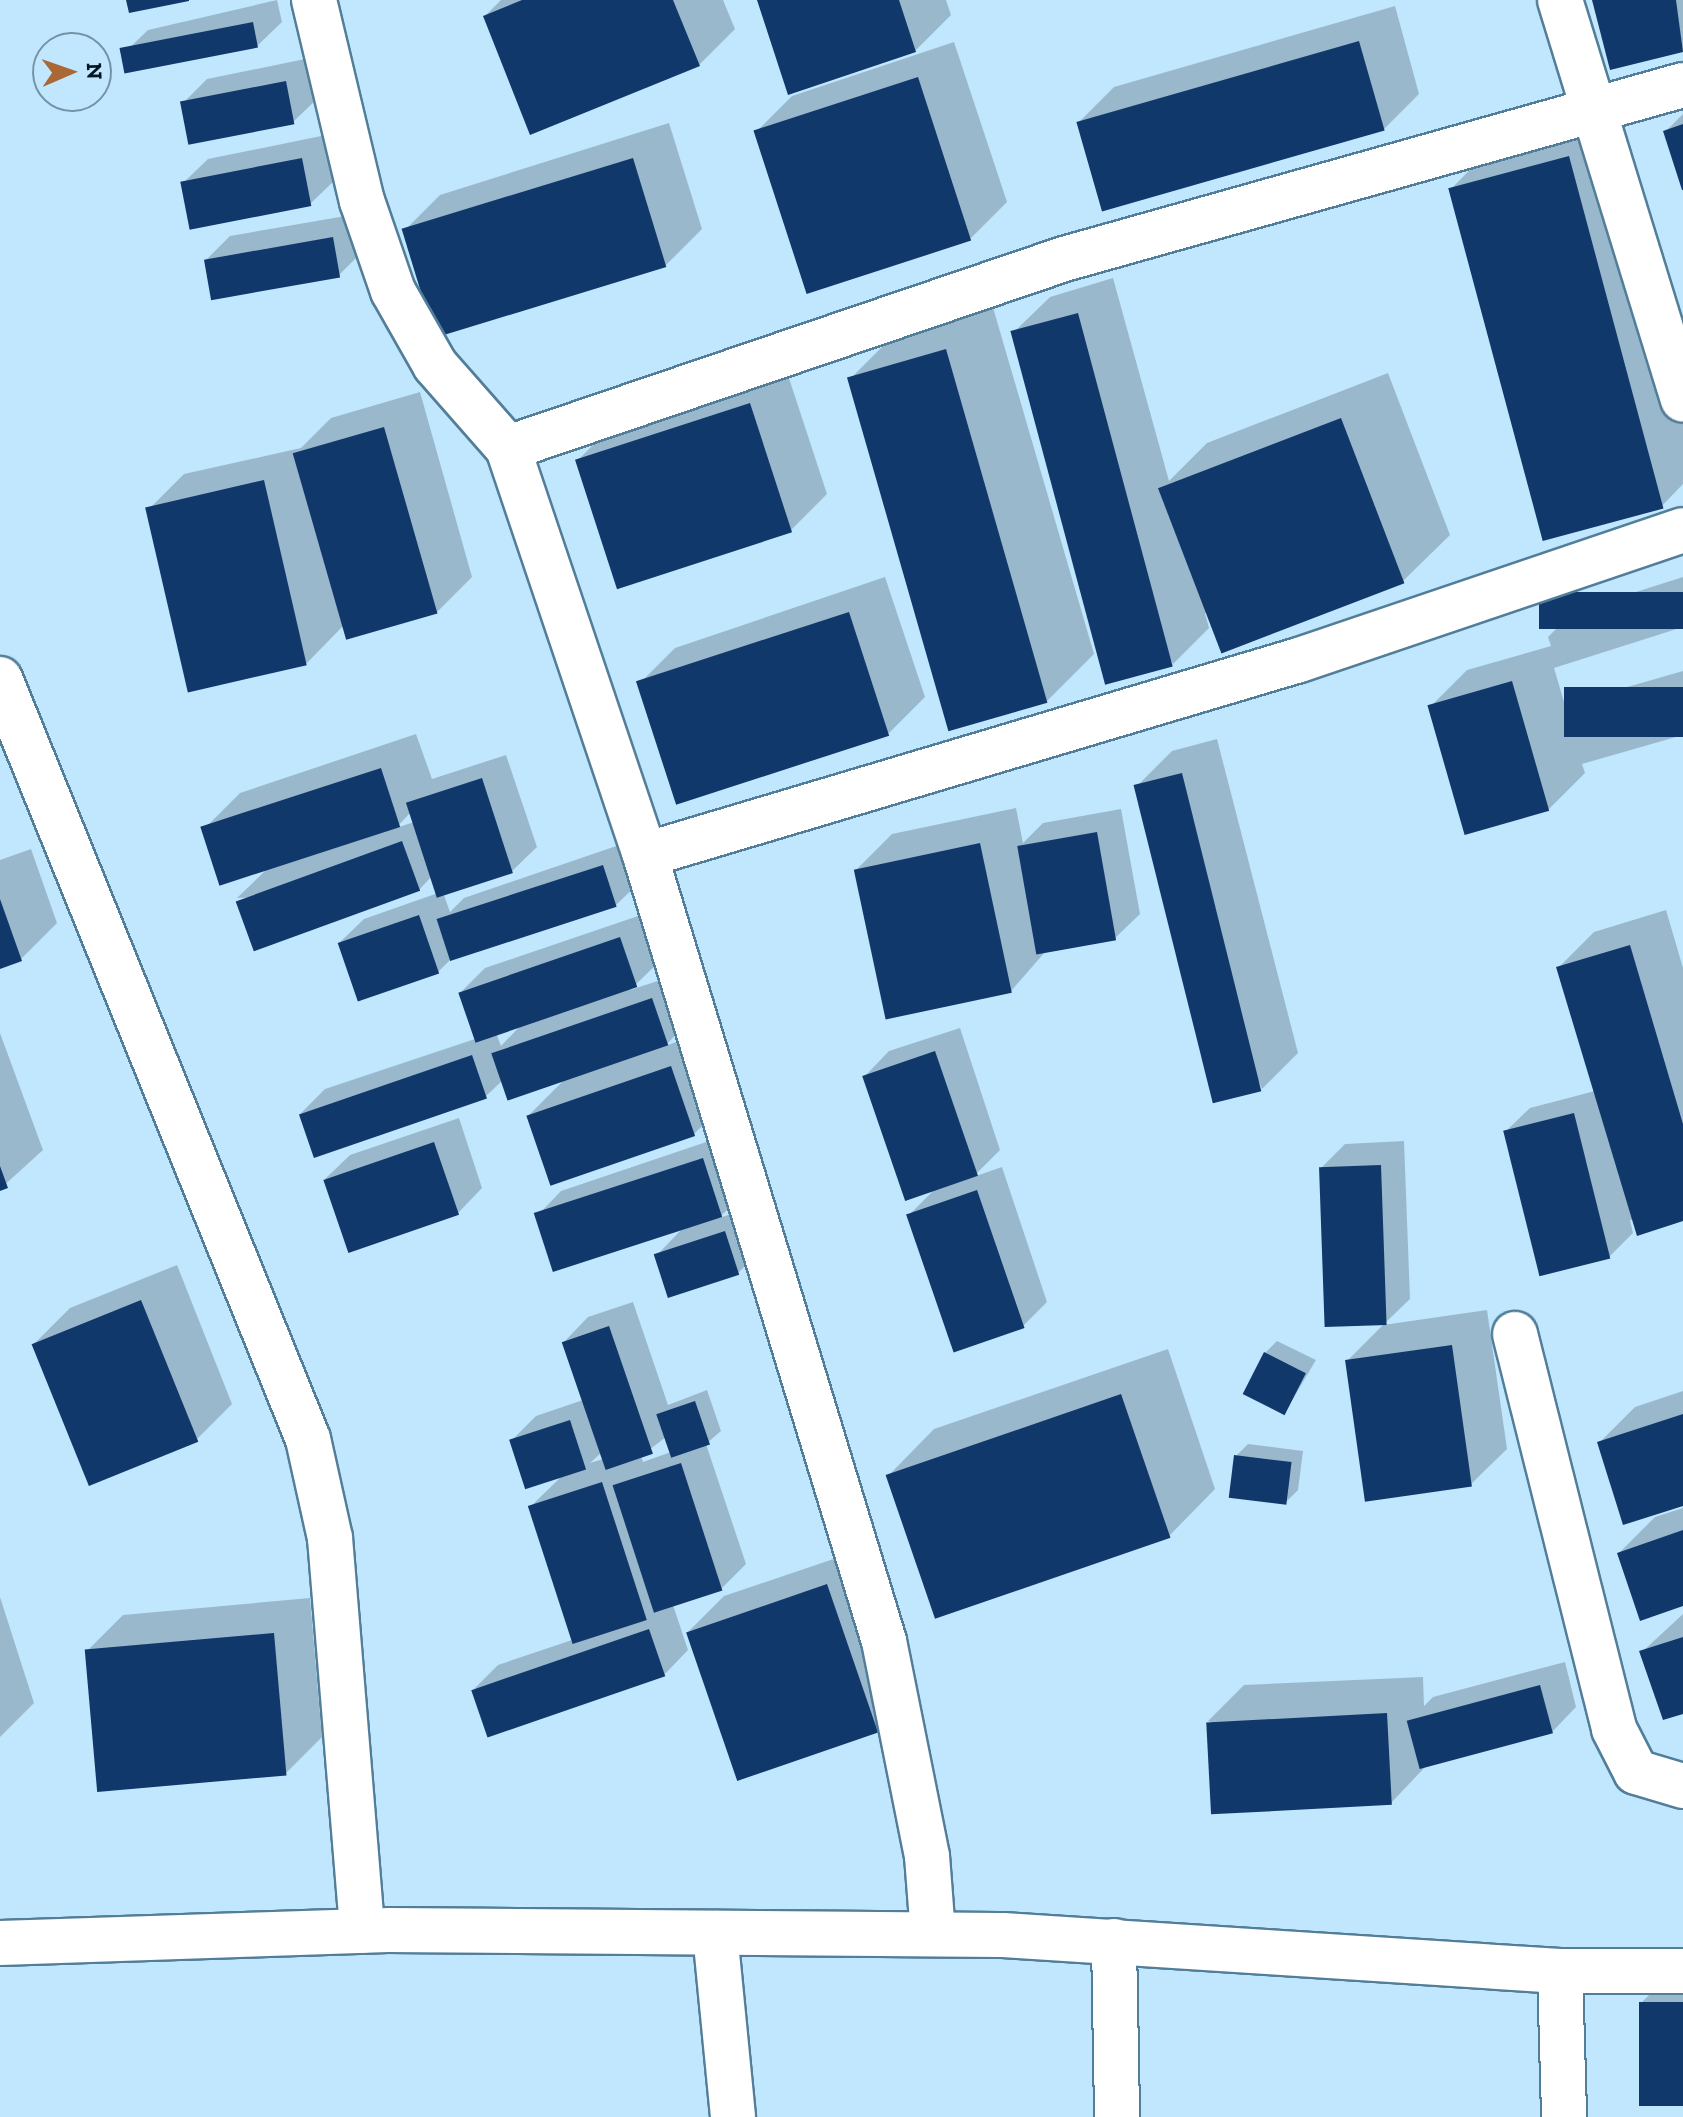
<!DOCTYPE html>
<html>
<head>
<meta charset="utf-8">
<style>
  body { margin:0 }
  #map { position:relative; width:1683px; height:2117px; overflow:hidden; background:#c1e7ff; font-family:"Zilla Slab",serif }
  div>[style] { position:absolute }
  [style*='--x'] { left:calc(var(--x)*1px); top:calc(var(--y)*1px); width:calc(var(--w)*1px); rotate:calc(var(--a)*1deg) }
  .shadow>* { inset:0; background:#0003 }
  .building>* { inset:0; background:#10386b; transform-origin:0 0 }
  .roads { filter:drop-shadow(2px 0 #537e99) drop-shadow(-2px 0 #537e99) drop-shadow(0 2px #537e99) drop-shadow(0 -2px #537e99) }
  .minor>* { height:44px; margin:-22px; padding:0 22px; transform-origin:22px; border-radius:22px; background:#fff }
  span { translate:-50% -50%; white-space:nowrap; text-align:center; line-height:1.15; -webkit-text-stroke:8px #c1e7ff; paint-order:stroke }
  .north { position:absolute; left:32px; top:32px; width:80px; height:80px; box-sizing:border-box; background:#c1e7ff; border:2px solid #7593a6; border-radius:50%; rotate:88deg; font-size:22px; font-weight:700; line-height:32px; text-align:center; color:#041620 }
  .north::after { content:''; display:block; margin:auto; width:28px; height:36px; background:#aa6835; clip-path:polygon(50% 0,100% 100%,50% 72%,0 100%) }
</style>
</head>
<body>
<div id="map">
  <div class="shadow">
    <i style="clip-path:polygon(277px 0,282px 22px,257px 46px,123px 54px,148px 30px)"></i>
    <i style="clip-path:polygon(501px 0,723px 0,735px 29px,699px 65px,485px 16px)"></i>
    <i style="clip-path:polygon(759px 0,946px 0,951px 15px,915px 51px)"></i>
    <i style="clip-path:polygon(1594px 0,1683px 0,1683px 50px,1611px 68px)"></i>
    <i style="clip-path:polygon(1395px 6px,1419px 94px,1383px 130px,1078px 123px,1114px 87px)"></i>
    <i style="clip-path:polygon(954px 42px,1007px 202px,971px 238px,756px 132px,792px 96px)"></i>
    <i style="clip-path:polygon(310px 58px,318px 98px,293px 122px,182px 104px,207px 79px)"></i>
    <i style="clip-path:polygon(1615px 111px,1683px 372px,1683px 484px,1660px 508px,1451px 189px,1497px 142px)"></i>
    <i style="clip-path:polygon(1683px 114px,1683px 185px,1666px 131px)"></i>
    <i style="clip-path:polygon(669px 123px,702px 229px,666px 265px,404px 231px,440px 195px)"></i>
    <i style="clip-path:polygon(326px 135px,335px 180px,310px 204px,183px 183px,208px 159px)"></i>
    <i style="clip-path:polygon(357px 214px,364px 250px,339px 275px,206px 260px,230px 236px)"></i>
    <i style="clip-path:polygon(1113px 278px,1169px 481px,1207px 443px,1388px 373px,1450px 535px,1403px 581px,1205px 613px,1209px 628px,1173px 664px,1013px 333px,1050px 297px)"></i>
    <i style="clip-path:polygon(992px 304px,1094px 654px,1047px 701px,850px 379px,896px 333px)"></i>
    <i style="clip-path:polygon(786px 369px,827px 494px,791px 530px,577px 461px,613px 425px)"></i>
    <i style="clip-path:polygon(420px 392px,472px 577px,436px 613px,343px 626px,307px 663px,148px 510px,184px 474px,301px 448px,331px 418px)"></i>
    <i style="clip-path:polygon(885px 577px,925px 697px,889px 733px,639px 684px,675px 648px)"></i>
    <i style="clip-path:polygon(1683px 577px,1683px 627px,1554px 668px,1570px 722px,1596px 696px,1683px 671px,1683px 735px,1582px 764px,1585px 773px,1549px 809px,1431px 706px,1467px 670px,1551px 646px,1548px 637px,1573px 612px)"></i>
    <i style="clip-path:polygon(evenodd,416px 734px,432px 779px,506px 755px,537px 847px,512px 871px,444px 895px,450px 912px,464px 898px,628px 842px,641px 881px,616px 905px,452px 958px,438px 972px,339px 943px,364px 919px,438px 893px,432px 876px,419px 890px,237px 898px,265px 871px,204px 829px,240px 793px,416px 734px,411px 812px,414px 822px,396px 828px,411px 812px)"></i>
    <i style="clip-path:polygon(1217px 739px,1298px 1053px,1262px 1089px,1136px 787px,1172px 751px)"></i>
    <i style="clip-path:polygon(1016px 808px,1023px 843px,1043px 823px,1121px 809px,1140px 914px,1115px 938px,1046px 951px,1011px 991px,856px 870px,892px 834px)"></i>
    <i style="clip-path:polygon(31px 849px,57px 923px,21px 959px,0 967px,0 860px)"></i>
    <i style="clip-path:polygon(1666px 910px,1683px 968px,1683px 1219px,1630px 1220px,1633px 1233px,1609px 1257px,1505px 1132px,1530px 1108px,1595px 1091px,1558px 968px,1594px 932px)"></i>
    <i style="clip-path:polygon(evenodd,644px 914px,660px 961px,630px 990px,676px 975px,691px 1019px,665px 1046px,707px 1031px,730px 1098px,694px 1134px,528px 1116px,566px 1078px,503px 1080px,485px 1097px,300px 1114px,325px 1089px,475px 1039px,460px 993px,485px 968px,644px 914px,523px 1023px,501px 1046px,496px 1033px,523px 1023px)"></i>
    <i style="clip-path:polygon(960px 1028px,1000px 1150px,973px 1177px,1002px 1167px,1047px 1302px,1023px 1326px,909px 1215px,936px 1188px,865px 1076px,889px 1051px)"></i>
    <i style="clip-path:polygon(0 1033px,43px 1150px,0 1189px)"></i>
    <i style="clip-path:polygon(459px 1118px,482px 1188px,458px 1213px,325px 1179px,350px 1155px)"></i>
    <i style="clip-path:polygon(727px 1135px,746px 1191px,719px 1218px,749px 1208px,763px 1248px,738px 1273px,670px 1296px,657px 1255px,683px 1228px,537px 1216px,561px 1191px)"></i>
    <i style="clip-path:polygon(1404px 1141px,1410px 1299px,1385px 1323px,1321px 1168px,1345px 1144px)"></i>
    <i style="clip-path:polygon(177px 1265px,232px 1404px,196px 1440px,34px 1344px,70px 1308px)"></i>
    <i style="clip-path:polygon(evenodd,633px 1302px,668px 1405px,707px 1390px,721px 1431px,706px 1444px,746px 1564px,722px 1588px,673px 1605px,688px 1650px,664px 1675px,474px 1689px,498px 1665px,575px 1639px,530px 1507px,561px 1477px,511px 1441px,536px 1416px,583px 1400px,564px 1342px,588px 1317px,633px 1302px,666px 1437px,671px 1452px,643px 1462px,641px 1456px,666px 1437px,633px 1302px,601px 1453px,603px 1459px,590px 1463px,601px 1453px)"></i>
    <i style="clip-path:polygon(1487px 1310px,1507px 1449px,1470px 1485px,1347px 1361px,1383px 1325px)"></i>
    <i style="clip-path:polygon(1277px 1341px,1316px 1360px,1285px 1412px,1265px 1353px)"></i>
    <i style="clip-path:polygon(1168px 1349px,1215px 1489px,1169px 1536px,888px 1476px,934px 1429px)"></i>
    <i style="clip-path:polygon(1683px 1391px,1683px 1503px,1599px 1443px,1635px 1407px)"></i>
    <i style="clip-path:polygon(1248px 1444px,1303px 1451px,1298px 1490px,1286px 1502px,1236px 1456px)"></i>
    <i style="clip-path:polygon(1683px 1508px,1683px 1604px,1619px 1553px,1655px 1517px)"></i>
    <i style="clip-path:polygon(863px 1549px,912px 1695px,876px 1731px,688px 1632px,724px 1596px)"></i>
    <i style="clip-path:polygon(0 1597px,34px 1703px,0 1737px)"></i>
    <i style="clip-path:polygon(310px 1598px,322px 1737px,286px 1773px,87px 1651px,123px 1615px)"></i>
    <i style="clip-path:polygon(1683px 1614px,1683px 1711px,1642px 1652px)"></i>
    <i style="clip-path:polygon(1565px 1662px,1576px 1707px,1552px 1732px,1427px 1765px,1391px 1803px,1208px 1721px,1244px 1685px,1423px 1677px,1424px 1706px,1433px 1697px)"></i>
    <i style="clip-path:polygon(1677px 1967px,1683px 1967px,1683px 2104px,1641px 2003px)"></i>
  </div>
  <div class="building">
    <i style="clip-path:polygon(126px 0,189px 0,189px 1px,129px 13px)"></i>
    <i style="clip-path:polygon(522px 0,673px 0,700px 66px,530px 135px,483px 16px)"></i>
    <i style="clip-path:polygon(757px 0,899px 0,916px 52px,788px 95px)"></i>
    <i style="clip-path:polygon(1592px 0,1676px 0,1683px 52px,1610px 70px)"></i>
    <i style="left:253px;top:22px;width:26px;height:136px;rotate:79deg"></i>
    <i style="left:1359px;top:41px;width:93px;height:294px;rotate:74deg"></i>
    <i style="left:918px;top:77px;width:172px;height:173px;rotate:72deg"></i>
    <i style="left:286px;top:81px;width:44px;height:108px;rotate:79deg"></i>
    <i style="clip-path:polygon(1683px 124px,1683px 190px,1682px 190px,1663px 131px)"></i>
    <i style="left:1569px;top:156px;width:365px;height:125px;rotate:75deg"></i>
    <i style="left:302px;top:158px;width:49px;height:124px;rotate:79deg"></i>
    <i style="left:633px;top:158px;width:114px;height:242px;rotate:73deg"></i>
    <i style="left:333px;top:237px;width:41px;height:131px;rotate:80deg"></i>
    <i style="left:1078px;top:313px;width:366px;height:70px;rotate:75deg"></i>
    <i style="left:946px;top:349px;width:368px;height:103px;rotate:74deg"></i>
    <i style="left:750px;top:403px;width:136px;height:184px;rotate:72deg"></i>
    <i style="left:1341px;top:418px;width:177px;height:196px;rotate:69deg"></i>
    <i style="left:384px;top:427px;width:194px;height:95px;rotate:74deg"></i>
    <i style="left:264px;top:480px;width:190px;height:122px;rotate:77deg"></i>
    <i style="left:1683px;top:592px;width:37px;height:144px;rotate:90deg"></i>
    <i style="left:849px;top:612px;width:130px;height:224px;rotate:72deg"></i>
    <i style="left:1512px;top:681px;width:135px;height:88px;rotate:74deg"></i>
    <i style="left:1683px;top:687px;width:50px;height:119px;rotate:90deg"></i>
    <i style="left:381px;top:768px;width:62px;height:190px;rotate:72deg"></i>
    <i style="left:1182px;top:773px;width:328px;height:50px;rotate:76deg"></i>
    <i style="left:482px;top:778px;width:100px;height:80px;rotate:72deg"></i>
    <i style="left:1097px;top:832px;width:110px;height:81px;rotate:80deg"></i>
    <i style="left:402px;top:841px;width:53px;height:177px;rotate:70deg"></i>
    <i style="left:980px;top:843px;width:153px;height:129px;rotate:78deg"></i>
    <i style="left:603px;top:865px;width:44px;height:175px;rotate:72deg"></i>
    <i style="clip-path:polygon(0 899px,22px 961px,0 969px)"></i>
    <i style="left:419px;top:915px;width:62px;height:86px;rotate:71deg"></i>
    <i style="left:620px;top:937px;width:53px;height:171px;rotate:71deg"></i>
    <i style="clip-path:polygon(1630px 945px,1683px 1124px,1683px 1221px,1637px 1236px,1556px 967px)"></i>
    <i style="left:652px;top:998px;width:50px;height:170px;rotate:71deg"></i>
    <i style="left:935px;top:1051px;width:132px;height:77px;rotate:71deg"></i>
    <i style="left:472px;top:1055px;width:46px;height:183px;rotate:71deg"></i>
    <i style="left:671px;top:1066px;width:74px;height:153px;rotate:71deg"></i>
    <i style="left:1574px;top:1113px;width:150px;height:73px;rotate:76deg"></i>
    <i style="left:434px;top:1142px;width:77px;height:117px;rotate:71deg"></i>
    <i style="left:703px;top:1158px;width:62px;height:178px;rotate:72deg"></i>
    <i style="left:1381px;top:1165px;width:160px;height:62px;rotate:88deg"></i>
    <i style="clip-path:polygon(0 1166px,8px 1188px,0 1191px)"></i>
    <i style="left:977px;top:1190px;width:146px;height:75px;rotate:71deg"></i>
    <i style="left:725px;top:1231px;width:46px;height:75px;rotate:72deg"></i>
    <i style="left:141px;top:1300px;width:153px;height:118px;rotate:68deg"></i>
    <i style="left:609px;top:1326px;width:135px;height:50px;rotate:71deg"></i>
    <i style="left:1452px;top:1345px;width:143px;height:108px;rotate:82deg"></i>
    <i style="left:1264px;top:1352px;width:47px;height:47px;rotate:27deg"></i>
    <i style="left:1121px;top:1394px;width:152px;height:249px;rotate:71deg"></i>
    <i style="left:695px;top:1401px;width:46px;height:41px;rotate:71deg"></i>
    <i style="clip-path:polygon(1683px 1414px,1683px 1506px,1623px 1525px,1597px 1442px)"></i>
    <i style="left:570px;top:1420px;width:52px;height:64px;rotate:72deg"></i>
    <i style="left:1234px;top:1455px;width:58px;height:43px;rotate:7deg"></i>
    <i style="left:681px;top:1463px;width:134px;height:72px;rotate:72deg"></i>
    <i style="left:602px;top:1482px;width:145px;height:78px;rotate:72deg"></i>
    <i style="clip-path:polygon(1683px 1530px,1683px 1606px,1640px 1621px,1617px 1553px)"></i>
    <i style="left:827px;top:1584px;width:157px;height:149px;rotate:71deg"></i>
    <i style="left:649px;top:1629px;width:50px;height:188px;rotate:71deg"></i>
    <i style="left:274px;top:1633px;width:143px;height:190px;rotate:85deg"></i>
    <i style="clip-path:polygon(1683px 1637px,1683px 1714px,1663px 1720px,1639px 1651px)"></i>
    <i style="left:1540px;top:1685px;width:50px;height:138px;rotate:75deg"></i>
    <i style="left:1387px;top:1713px;width:92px;height:181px;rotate:87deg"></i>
    <i style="left:1683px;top:2002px;width:104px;height:44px;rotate:90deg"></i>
  </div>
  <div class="roads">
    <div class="minor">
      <i style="--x:314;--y:0;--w:207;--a:76.6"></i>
      <i style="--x:362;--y:201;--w:95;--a:71"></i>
      <i style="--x:393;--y:291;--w:85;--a:60.4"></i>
      <i style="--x:435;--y:365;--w:111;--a:48.7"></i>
      <i style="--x:508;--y:448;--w:429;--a:71.4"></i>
      <i style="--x:645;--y:855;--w:822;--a:73.09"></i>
      <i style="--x:884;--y:1641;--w:219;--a:78.7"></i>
      <i style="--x:927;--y:1856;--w:78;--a:85.6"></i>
      <i style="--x:1560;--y:0;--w:418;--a:72.9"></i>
      <i style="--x:508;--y:448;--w:587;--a:-18.77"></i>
      <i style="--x:1064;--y:259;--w:643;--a:-15.7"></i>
      <i style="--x:0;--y:679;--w:820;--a:67.94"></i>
      <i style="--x:308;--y:1439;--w:101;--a:77.5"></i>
      <i style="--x:330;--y:1538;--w:394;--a:85.3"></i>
      <i style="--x:645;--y:855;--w:682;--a:-16.6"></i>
      <i style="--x:1299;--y:660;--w:405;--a:-18.7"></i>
      <i style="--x:1515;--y:1334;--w:407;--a:75.9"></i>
      <i style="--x:1614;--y:1729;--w:48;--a:62.9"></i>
      <i style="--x:1636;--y:1772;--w:49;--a:16.6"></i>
      <i style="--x:715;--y:1933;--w:185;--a:84.4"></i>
      <i style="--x:1114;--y:1941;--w:176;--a:89"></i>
      <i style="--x:0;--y:1943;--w:388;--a:-1.9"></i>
      <i style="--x:388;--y:1930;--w:615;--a:0.47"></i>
      <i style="--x:1003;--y:1935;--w:558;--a:3.7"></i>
      <i style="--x:1560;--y:1971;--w:123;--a:0"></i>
      <i style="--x:1560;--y:1971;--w:146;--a:88.4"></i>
    </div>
  </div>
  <div class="north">N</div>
</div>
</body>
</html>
